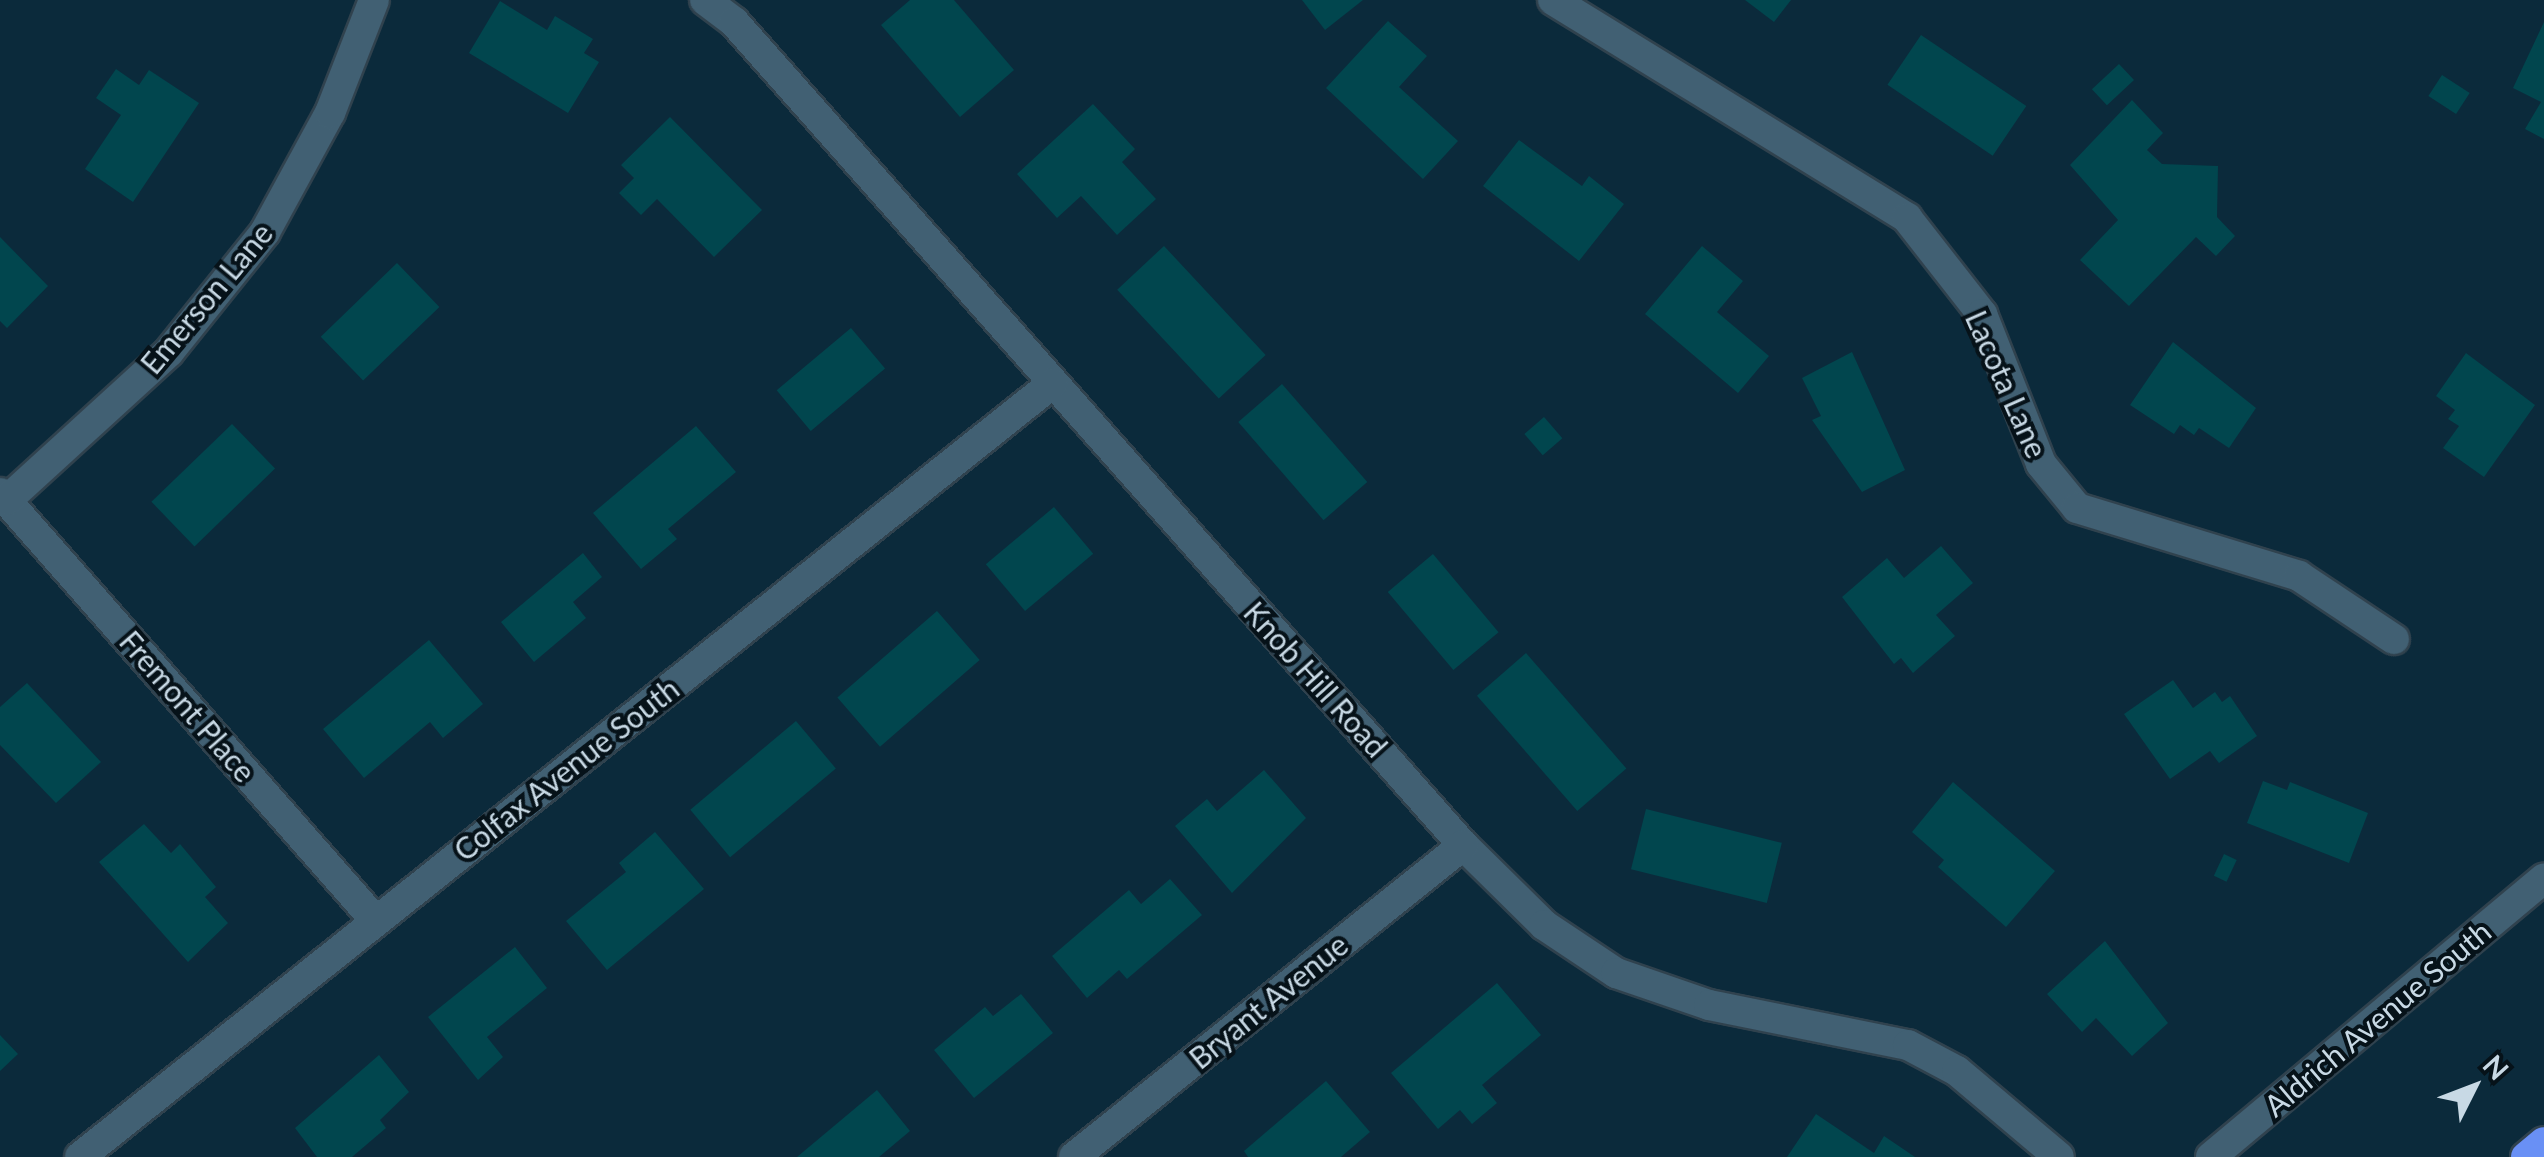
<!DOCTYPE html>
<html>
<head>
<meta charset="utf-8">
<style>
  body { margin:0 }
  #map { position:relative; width:2544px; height:1157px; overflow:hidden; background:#0b2a3b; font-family:Lato,sans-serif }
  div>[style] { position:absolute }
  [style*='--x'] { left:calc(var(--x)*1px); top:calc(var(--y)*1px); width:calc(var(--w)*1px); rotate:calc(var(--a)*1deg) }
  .building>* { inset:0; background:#01464e; transform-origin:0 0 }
  .roads { filter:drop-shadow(2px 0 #30424e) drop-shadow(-2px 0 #30424e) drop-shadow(0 2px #30424e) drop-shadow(0 -2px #30424e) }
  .street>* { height:30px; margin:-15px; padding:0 15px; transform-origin:15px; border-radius:15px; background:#416073 }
  .secondary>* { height:30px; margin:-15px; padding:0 15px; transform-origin:15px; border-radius:15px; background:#416073 }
  .highway>* { height:30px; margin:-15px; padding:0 15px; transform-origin:15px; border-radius:15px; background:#6990f5 }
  span { translate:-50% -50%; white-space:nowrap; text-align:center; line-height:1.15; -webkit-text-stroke:8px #061219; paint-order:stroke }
  .street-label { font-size:30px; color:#c8d9e5 }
  .north { position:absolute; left:2424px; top:1037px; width:100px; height:100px; -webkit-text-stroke:8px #061219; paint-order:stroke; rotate:48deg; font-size:28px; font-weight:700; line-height:40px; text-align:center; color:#c8d9e5 }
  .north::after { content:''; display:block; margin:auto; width:35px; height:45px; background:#c8d9e5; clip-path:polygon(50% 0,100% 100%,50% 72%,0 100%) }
</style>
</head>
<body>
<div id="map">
  <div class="building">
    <i style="clip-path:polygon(910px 0,954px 0,1014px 70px,960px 117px,881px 25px)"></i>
    <i style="clip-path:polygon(1302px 0,1363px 0,1325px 30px)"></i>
    <i style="clip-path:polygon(1745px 0,1791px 0,1774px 22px)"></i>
    <i style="clip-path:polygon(500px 1px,547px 30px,555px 16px,593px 39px,584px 53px,599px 62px,568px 113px,469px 53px)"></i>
    <i style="clip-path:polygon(1388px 21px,1427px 56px,1399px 87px,1458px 141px,1423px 179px,1326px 88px)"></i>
    <i style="clip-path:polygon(2544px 22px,2544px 139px,2525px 129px,2541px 102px,2513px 88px)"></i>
    <i style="left:1921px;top:35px;width:127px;height:60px;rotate:34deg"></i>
    <i style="left:2119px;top:64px;width:22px;height:37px;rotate:47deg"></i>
    <i style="clip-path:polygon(116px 69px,139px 85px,149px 70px,199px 103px,133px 202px,85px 169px,121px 115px,96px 98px)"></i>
    <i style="left:2442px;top:75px;width:33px;height:25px;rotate:33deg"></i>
    <i style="clip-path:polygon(2132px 100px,2163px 133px,2147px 150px,2162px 164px,2218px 166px,2217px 217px,2235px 236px,2216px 256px,2196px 237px,2129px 306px,2080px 260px,2118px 220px,2070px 165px)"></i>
    <i style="clip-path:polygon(1093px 104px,1135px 149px,1122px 162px,1156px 199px,1117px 235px,1081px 196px,1057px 218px,1017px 174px)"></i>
    <i style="clip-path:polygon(670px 117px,762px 210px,714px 257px,657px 199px,641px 215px,619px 193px,634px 178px,621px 165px)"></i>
    <i style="clip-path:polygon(1519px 140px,1582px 186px,1589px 176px,1624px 204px,1579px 261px,1483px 186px)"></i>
    <i style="clip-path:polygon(0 237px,48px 286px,7px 328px,0 321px)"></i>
    <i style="left:1164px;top:246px;width:149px;height:64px;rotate:47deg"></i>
    <i style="clip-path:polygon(1702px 246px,1743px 281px,1717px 312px,1769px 356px,1738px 393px,1645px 314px)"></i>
    <i style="left:397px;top:263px;width:61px;height:106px;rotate:46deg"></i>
    <i style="left:851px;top:328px;width:53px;height:97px;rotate:50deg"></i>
    <i style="clip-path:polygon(2173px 342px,2256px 408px,2229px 448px,2199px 428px,2194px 435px,2180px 425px,2174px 434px,2130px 405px)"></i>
    <i style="clip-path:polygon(1852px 352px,1905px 470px,1862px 492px,1812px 420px,1821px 416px,1802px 378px)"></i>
    <i style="clip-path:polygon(2466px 353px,2535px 405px,2484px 477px,2443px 448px,2459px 426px,2448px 419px,2455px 410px,2436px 396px)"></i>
    <i style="left:1282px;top:384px;width:130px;height:58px;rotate:49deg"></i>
    <i style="left:1544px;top:417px;width:28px;height:26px;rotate:49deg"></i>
    <i style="left:232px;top:424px;width:62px;height:112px;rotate:46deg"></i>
    <i style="clip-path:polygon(696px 426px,736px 472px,668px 529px,677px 539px,641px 569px,593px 513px)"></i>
    <i style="left:1054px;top:507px;width:61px;height:89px;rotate:50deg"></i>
    <i style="clip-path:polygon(1941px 546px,1973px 583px,1936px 615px,1955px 636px,1913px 673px,1901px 658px,1894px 664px,1842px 597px,1887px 558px,1904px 578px)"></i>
    <i style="clip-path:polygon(583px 553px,602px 577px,573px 602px,586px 618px,534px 662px,501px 622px)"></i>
    <i style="left:1433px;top:554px;width:102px;height:59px;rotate:50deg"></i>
    <i style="left:937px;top:611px;width:65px;height:132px;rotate:49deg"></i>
    <i style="clip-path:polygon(429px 640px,483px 704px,443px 738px,430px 722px,364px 778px,323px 729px)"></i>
    <i style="left:1526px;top:653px;width:153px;height:65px;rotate:49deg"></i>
    <i style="clip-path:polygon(2173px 680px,2193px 708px,2215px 692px,2222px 702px,2230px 696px,2257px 736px,2219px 763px,2210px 751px,2170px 779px,2124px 714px)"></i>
    <i style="clip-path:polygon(27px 683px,101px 762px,56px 803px,0 745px,0 707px)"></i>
    <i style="left:796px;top:721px;width:62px;height:138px;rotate:50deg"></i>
    <i style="clip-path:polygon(1264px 770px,1306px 818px,1232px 893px,1175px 826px,1207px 799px,1217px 811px)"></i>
    <i style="clip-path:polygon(2263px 781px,2287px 790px,2290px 782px,2368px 813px,2349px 863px,2247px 823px)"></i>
    <i style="clip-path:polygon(1953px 782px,2055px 871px,2006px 927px,1938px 867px,1944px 860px,1912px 832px)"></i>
    <i style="left:1646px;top:809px;width:140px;height:62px;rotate:14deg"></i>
    <i style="clip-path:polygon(144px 824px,171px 853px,180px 844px,216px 887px,205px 897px,228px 923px,188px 962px,99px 862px)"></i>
    <i style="clip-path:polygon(655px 832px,704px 889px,607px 970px,566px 921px,626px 872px,619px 863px)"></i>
    <i style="left:2224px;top:854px;width:14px;height:24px;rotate:25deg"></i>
    <i style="clip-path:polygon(1170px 879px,1202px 915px,1127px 979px,1119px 970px,1087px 998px,1052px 956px,1129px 890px,1141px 904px)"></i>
    <i style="clip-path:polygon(2105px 941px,2168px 1023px,2132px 1056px,2096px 1018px,2082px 1032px,2047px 994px)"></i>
    <i style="clip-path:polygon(515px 947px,547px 988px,487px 1037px,503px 1057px,478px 1080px,428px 1017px)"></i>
    <i style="clip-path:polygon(1497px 983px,1541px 1035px,1482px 1085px,1497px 1103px,1472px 1124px,1460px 1110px,1438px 1129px,1391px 1073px)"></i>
    <i style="clip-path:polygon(1021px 994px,1053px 1033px,974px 1098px,934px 1050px,985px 1007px,993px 1016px)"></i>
    <i style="clip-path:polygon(0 1035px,18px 1054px,0 1071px)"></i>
    <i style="clip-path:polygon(379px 1055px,409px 1092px,380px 1120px,386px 1128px,352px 1157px,317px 1157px,295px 1128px)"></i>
    <i style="clip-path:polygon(1326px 1081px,1370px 1132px,1341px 1157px,1248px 1157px,1244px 1151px)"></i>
    <i style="clip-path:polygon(877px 1090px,910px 1131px,879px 1157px,797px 1157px)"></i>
    <i style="clip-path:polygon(1816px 1114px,1874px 1153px,1884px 1136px,1915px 1157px,1787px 1157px)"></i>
  </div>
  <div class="roads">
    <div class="street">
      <i style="--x:705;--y:0;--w:36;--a:37"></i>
      <i style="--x:734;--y:22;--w:1099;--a:48.47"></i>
      <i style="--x:1463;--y:845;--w:114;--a:44.6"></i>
      <i style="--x:1544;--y:925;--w:87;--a:33.7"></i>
      <i style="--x:1616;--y:973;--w:98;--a:19"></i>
      <i style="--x:1709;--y:1005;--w:203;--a:11.4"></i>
      <i style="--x:1908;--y:1045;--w:55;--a:28"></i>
      <i style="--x:1957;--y:1071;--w:133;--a:40.1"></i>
      <i style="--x:1553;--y:0;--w:416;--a:31.6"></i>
      <i style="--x:1907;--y:218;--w:122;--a:52"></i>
      <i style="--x:1982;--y:314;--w:161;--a:68.5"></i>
      <i style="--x:2041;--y:464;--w:57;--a:50.7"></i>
      <i style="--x:2077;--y:508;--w:232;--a:17"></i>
      <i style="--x:2299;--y:576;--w:114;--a:33.6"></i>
      <i style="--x:0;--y:493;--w:568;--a:48.71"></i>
      <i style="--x:7;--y:500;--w:219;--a:-42.4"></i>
      <i style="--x:169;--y:352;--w:154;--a:-51.3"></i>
      <i style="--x:265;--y:232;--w:136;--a:-61.4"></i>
      <i style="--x:330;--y:113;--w:121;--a:-68.7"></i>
      <i style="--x:80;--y:1157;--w:1243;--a:-38.5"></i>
      <i style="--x:1074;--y:1157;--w:499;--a:-38.7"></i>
    </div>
    <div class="secondary">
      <i style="--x:2211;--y:1157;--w:434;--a:-39.9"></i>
    </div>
    <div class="highway">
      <i style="--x:2526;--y:1157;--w:23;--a:-40"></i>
    </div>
  </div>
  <div class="street-label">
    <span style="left:206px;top:298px;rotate:-50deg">Emerson Lane</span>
    <span style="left:2007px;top:384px;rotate:66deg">Lacota Lane</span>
    <span style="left:1316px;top:679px;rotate:48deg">Knob Hill Road</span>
    <span style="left:188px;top:706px;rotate:49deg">Fremont Place</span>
    <span style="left:566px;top:769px;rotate:-38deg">Colfax Avenue South</span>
    <span style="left:1268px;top:1001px;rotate:-39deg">Bryant Avenue</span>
    <span style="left:2377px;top:1018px;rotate:-40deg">Aldrich Avenue South</span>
  </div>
  <div class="north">N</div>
</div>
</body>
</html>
